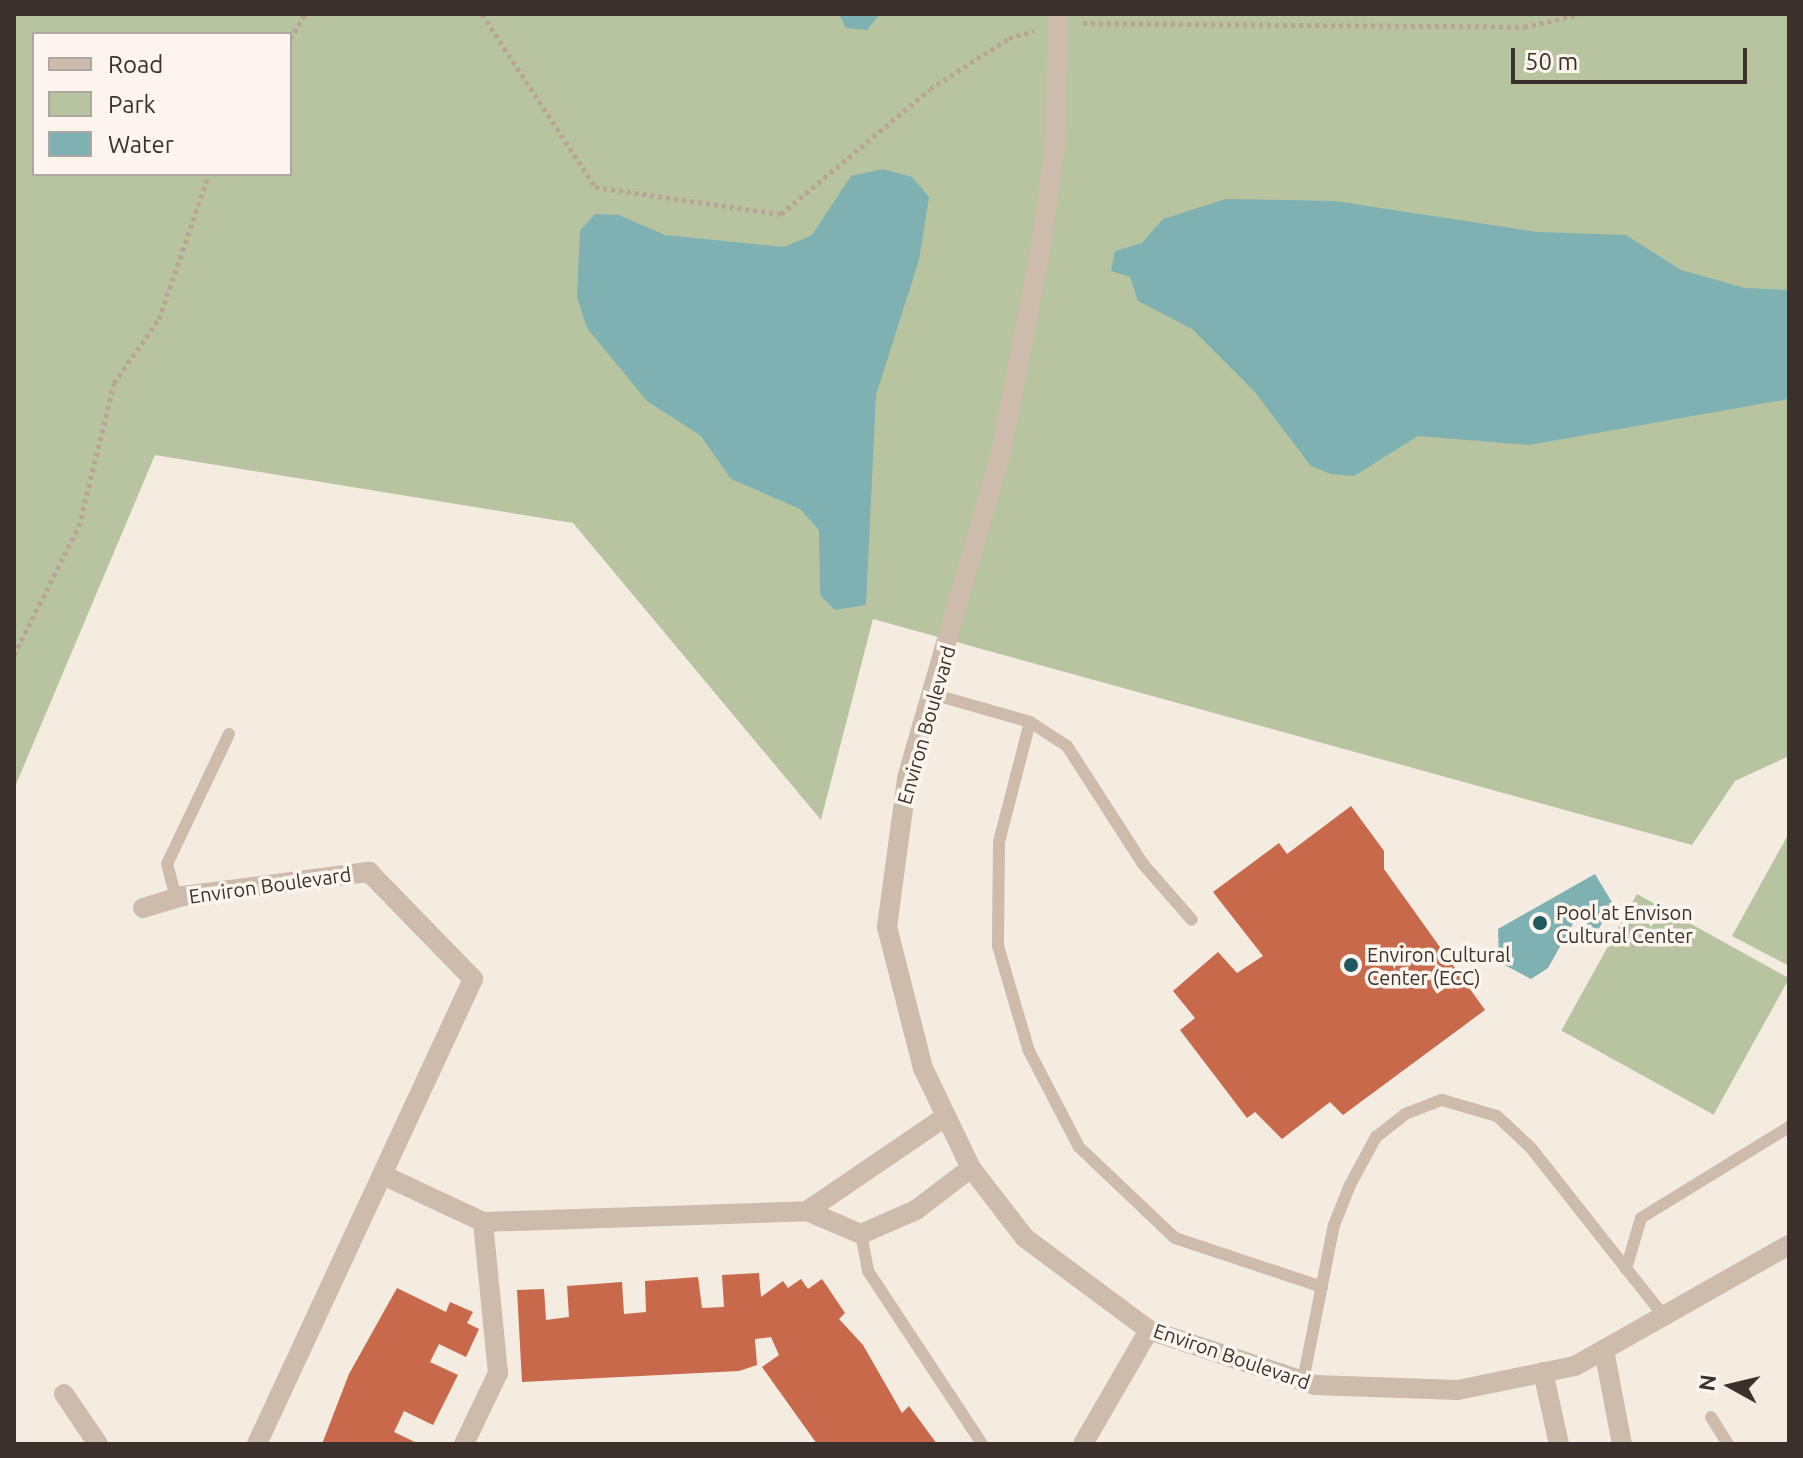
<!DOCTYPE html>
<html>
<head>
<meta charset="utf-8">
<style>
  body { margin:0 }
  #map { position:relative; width:1803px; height:1458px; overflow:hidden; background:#f4ebe1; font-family:Ubuntu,sans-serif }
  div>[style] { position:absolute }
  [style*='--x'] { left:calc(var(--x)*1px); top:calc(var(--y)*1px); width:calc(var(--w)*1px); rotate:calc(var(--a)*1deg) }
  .green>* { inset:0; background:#b8c4a0; transform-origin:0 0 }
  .water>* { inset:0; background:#7fb0b2 }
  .building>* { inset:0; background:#c8694b }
  .path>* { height:5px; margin-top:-2.5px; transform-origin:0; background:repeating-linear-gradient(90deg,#b9a596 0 4px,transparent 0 8px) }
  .service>* { height:12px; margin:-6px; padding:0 6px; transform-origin:6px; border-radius:6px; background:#cdbbac }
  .minor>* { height:20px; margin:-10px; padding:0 10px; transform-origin:10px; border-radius:10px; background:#cdbbac }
  .dots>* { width:22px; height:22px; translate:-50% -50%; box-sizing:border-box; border:4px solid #fbf5ee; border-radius:50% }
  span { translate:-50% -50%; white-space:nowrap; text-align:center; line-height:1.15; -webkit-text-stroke:7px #fbf5ee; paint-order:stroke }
  .street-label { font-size:20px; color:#3b302b }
  .poi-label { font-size:20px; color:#3b302b }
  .left { translate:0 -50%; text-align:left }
  .frame { position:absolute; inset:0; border:16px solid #3b302b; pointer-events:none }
  .legend { position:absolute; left:32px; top:32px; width:260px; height:144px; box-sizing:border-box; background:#fbf5ee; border:2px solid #aea6a0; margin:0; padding:10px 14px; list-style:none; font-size:24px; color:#3b302b }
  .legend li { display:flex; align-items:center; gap:16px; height:40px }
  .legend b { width:40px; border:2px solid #aea6a0 }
  .north { position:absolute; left:1691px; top:1346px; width:80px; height:80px; -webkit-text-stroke:6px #fbf5ee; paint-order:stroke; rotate:278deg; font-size:22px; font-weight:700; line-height:32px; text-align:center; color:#3b302b }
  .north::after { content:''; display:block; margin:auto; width:28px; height:36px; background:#3b302b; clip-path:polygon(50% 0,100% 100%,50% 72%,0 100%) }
  .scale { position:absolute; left:1511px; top:48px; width:236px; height:36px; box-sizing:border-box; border:4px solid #3b302b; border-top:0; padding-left:10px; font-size:24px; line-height:28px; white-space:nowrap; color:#3b302b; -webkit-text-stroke:6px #fbf5ee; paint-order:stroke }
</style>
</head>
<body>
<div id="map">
  <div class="green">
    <i style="clip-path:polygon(evenodd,14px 14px,1789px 14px,1789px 756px,1735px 781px,1692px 845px,873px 619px,821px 820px,573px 523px,155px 455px,14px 789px,14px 14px,34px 34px,290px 34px,290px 174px,34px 174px,34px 34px)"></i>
    <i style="clip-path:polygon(1789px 833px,1789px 966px,1732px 936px)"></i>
    <i style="left:1637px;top:894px;width:174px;height:156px;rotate:29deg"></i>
  </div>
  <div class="water">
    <i style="clip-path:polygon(839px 14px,880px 14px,867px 30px,846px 28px)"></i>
    <i style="clip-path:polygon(883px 169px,912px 177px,929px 197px,919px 260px,876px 395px,866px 605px,835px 610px,820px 595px,819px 530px,800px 509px,731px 479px,701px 436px,647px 401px,587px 328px,577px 297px,580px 231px,595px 214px,619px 215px,665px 235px,784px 247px,812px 235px,851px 176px)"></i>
    <i style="clip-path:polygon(1226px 199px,1335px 201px,1537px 232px,1626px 235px,1681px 270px,1745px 288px,1789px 290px,1789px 399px,1529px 445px,1418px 436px,1354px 476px,1331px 474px,1311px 466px,1254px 391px,1192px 329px,1138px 301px,1130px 277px,1111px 271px,1115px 251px,1142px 243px,1163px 219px)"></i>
    <i style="clip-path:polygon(1595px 874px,1613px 904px,1598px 930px,1576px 918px,1548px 968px,1531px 979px,1499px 962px,1498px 929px)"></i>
  </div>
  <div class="building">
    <i style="clip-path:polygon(1351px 806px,1384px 851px,1384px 869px,1485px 1010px,1343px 1115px,1330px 1102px,1282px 1139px,1255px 1112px,1247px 1118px,1180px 1030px,1195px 1018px,1173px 991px,1218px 952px,1237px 973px,1263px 956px,1213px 892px,1279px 843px,1287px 854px)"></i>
    <i style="clip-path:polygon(759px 1273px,761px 1297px,783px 1281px,788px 1288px,801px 1279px,808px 1289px,822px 1279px,845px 1313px,839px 1319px,863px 1345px,902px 1413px,909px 1406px,937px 1444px,817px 1444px,762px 1367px,779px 1355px,771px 1337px,755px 1339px,757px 1365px,739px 1371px,522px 1382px,517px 1290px,544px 1289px,546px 1320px,569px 1317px,567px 1286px,622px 1282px,624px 1314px,646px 1312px,645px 1281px,698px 1277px,702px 1308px,724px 1307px,722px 1275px)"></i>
    <i style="clip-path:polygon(397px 1288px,446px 1312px,450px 1302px,473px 1312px,467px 1323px,479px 1329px,466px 1357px,439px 1344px,430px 1362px,458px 1375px,433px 1425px,404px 1411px,394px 1432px,419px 1444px,322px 1444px,349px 1374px)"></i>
  </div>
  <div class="path">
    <i style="--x:482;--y:14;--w:207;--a:56.8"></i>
    <i style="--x:595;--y:187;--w:188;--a:8.3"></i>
    <i style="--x:781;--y:214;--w:194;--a:-40"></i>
    <i style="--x:930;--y:89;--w:94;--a:-32.8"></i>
    <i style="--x:1009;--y:38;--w:26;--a:-16"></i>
    <i style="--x:1083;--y:23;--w:441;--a:0.5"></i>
    <i style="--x:1524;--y:27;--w:57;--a:-13.1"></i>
    <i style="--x:290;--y:39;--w:29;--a:-59"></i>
    <i style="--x:14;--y:655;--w:144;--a:-63.3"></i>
    <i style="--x:79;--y:526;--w:147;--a:-76.2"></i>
    <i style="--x:114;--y:383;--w:78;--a:-54.9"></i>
    <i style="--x:159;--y:319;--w:153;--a:-71"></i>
  </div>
  <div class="service">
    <i style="--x:932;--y:694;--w:102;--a:15.9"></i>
    <i style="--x:1030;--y:722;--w:124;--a:104.5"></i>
    <i style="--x:999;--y:842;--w:104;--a:90.6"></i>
    <i style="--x:998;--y:946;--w:109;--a:73.6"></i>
    <i style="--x:1029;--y:1051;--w:108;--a:62.5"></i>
    <i style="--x:1079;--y:1147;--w:132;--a:43.5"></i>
    <i style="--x:1175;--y:1238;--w:155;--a:18.4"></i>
    <i style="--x:1030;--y:722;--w:44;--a:33"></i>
    <i style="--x:1067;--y:746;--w:140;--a:57.2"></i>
    <i style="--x:1143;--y:864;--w:74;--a:48.8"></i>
    <i style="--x:183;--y:896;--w:11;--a:-146"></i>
    <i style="--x:174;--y:890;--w:27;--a:-105"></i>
    <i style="--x:167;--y:864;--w:144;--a:-64.5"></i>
    <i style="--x:861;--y:1234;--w:38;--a:79"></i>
    <i style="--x:868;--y:1271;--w:207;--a:56.6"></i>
    <i style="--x:1626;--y:1269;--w:53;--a:-73.6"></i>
    <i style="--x:1641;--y:1218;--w:174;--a:-31.6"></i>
    <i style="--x:1303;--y:1381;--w:159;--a:-78.8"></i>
    <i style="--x:1334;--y:1225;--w:43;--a:-68.2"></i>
    <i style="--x:1350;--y:1185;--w:55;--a:-61.6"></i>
    <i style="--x:1376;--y:1137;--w:37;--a:-38"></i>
    <i style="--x:1405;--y:1114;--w:40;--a:-21"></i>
    <i style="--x:1442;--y:1100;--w:57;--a:16.2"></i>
    <i style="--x:1497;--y:1116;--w:47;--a:43.3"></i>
    <i style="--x:1531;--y:1148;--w:218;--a:51.7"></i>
    <i style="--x:1711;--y:1417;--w:32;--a:58"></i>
  </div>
  <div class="minor">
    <i style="--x:1058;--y:14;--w:132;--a:91.3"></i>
    <i style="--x:1055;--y:146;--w:106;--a:98.1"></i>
    <i style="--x:1040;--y:251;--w:202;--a:100.9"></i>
    <i style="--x:1002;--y:449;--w:343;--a:106.1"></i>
    <i style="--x:907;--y:779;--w:149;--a:97.7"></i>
    <i style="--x:887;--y:927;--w:146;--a:75.7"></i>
    <i style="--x:923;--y:1068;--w:111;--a:64.4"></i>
    <i style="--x:971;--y:1168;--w:88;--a:52.4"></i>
    <i style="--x:1025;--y:1238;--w:154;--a:36.6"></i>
    <i style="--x:1149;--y:1330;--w:175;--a:18.3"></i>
    <i style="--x:1315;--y:1385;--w:143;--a:2"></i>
    <i style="--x:1458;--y:1390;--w:119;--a:-11.6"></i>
    <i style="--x:1575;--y:1366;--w:246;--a:-29.5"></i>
    <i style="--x:143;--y:908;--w:42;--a:-16.7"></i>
    <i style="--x:183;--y:896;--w:188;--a:-7.4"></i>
    <i style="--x:369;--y:872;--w:149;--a:45.8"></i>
    <i style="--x:473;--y:979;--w:513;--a:114.92"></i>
    <i style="--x:385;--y:1176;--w:108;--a:25.1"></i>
    <i style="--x:483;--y:1222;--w:324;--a:-1.9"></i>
    <i style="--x:807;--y:1211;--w:59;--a:23.1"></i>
    <i style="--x:861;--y:1234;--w:60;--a:-23.6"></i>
    <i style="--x:916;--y:1210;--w:69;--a:-37.4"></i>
    <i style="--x:807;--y:1211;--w:167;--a:-34.3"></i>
    <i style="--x:1604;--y:1350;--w:96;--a:79.2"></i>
    <i style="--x:1543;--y:1372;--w:74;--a:77.5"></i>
    <i style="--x:64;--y:1394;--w:60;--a:55.8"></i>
    <i style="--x:464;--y:1444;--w:79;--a:-64.4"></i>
    <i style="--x:498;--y:1373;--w:152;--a:-95.7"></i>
    <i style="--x:1083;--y:1444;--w:132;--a:-59.9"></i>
  </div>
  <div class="dots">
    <i style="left:1540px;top:923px;background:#1f5a5e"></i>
    <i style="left:1351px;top:965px;background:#1f5a5e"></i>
  </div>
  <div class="street-label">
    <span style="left:926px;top:725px;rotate:-74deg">Environ Boulevard</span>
    <span style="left:270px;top:885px;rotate:-8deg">Environ Boulevard</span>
    <span style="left:1232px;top:1356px;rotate:19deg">Environ Boulevard</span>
  </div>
  <div class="poi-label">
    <span class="left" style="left:1556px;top:924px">Pool at Envison<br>Cultural Center</span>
    <span class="left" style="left:1367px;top:966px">Environ Cultural<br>Center (ECC)</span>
  </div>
  <div class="frame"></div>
  <ul class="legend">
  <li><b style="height:10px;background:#cdbbac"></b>Road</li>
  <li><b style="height:22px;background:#b8c4a0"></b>Park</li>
  <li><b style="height:22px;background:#7fb0b2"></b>Water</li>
  </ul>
  <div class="north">N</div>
  <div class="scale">50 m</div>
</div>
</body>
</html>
